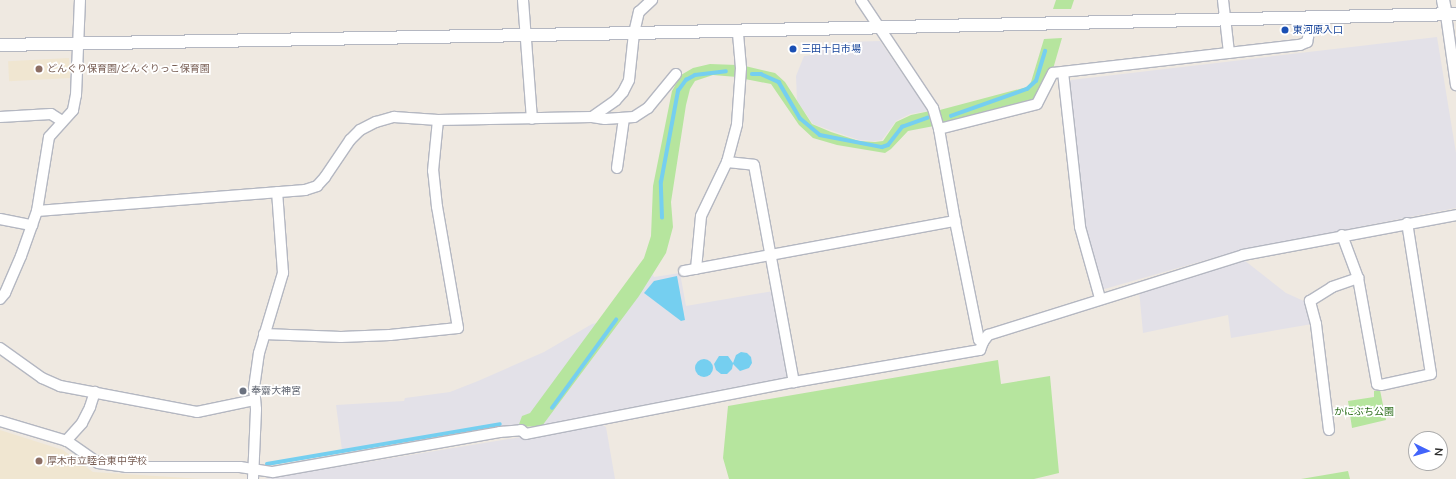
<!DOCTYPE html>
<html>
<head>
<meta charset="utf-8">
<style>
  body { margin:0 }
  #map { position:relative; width:1456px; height:479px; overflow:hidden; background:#efe9e1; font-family:Mulish,"Noto Sans JP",sans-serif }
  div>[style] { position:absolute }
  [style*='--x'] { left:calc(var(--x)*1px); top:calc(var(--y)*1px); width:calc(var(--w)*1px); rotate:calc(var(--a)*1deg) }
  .industrial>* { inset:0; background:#e3e1e8 }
  .education>* { inset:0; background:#f0e6d1; transform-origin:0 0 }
  .green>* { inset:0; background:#b6e59e }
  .water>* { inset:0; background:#75cff0 }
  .round { border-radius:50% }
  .stream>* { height:3.5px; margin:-1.75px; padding:0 1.75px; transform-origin:1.75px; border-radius:1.75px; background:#75cff0 }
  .roads { filter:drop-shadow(1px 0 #b4b7c1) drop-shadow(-1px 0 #b4b7c1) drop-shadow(0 1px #b4b7c1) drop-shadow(0 -1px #b4b7c1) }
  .minor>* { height:10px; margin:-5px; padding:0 5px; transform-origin:5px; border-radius:5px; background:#fff }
  .tertiary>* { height:12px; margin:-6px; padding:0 6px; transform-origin:6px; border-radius:6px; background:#fff }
  .dots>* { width:11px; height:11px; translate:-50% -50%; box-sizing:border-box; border:2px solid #fff; border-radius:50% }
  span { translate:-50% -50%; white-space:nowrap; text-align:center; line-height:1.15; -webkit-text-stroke:3.5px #fff; paint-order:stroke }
  .transit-label { font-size:10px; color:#164399 }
  .left { translate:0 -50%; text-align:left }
  .education-label { font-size:10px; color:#785e54 }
  .worship-label { font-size:10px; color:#5b616d }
  .park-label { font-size:10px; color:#2c6e1b }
  .north { position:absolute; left:1408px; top:431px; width:40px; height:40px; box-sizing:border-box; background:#fff; border:1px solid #ababab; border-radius:50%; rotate:95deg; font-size:11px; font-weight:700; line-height:16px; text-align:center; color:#2e2e2e }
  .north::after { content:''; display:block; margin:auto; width:14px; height:18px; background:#4264fb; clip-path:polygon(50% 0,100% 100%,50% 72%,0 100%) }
</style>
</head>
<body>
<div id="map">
  <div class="industrial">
    <i style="clip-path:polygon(1437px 37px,1456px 153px,1456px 208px,1241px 250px,1101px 290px,1082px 211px,1066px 84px,1071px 80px)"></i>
    <i style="clip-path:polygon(880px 41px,928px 111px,910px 114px,896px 121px,882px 140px,874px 141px,859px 140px,813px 124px,797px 101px,796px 76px,804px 56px,819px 54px,819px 49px,845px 42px)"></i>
    <i style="clip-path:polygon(1244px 260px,1286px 293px,1306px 302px,1312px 324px,1231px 338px,1228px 315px,1143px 333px,1139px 290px)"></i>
    <i style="clip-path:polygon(649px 266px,654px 277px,680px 273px,686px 306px,773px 291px,790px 375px,787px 380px,538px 426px,512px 425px,342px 450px,336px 405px,404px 401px,405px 398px,450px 392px,478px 381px,544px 352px,592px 324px,611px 320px)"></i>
    <i style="clip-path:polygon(601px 424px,606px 427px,615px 479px,264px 479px)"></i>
  </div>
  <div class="education">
    <i style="left:69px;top:58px;width:20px;height:61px;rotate:87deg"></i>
    <i style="clip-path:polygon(0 430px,63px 450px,93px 472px,202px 479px,0 479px)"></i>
  </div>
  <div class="green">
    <i style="clip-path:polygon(1056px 0,1074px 0,1071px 9px,1053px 9px)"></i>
    <i style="clip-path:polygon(1062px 38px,1053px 69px,1040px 91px,1034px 99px,941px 127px,936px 111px,1027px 87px,1031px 82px,1044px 39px)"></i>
    <i style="clip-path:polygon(710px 64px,737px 65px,737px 77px,713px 75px,695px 81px,690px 89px,686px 105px,671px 202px,673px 227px,666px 253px,639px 296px,542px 426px,518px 427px,522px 416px,530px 413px,644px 258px,651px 236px,653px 186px,672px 91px,681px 75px,693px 68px)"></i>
    <i style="clip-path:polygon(745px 66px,775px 73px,785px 82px,812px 124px,831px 132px,859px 141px,875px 142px,883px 141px,896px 122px,911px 115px,930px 111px,934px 126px,908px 131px,891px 149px,885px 153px,837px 145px,813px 138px,799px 125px,771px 84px,745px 79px)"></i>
    <i style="clip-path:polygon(998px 360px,1001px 384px,1050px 376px,1059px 473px,1034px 479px,729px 479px,723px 458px,728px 406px)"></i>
    <i style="clip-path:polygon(1380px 390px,1386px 420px,1352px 428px,1348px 401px,1374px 397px,1374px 391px)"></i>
    <i style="clip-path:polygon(1348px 471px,1350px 479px,1301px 479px)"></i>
  </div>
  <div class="water">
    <i style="clip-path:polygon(677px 276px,685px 320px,681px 321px,644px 293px,654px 281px)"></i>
    <i style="clip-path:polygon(741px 352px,747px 353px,751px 357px,752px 363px,749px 368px,740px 371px,733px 364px,732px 369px,727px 374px,721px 374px,716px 370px,714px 364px,719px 356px,728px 356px,733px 363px,736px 355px)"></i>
    <i class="round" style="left:695px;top:359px;width:18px;height:18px"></i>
  </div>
  <div class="stream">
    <i style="--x:752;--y:74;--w:9;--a:0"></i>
    <i style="--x:761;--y:74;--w:20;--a:24"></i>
    <i style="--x:779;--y:82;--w:42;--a:59.7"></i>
    <i style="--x:800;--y:118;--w:26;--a:40"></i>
    <i style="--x:820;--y:135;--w:63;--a:11"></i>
    <i style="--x:882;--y:147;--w:6;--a:-18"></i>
    <i style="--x:888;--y:145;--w:23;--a:-52"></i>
    <i style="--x:902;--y:127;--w:27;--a:-20"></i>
    <i style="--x:951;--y:116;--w:81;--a:-19.6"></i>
    <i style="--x:1027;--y:89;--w:12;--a:-42"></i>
    <i style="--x:1036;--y:81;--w:31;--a:-73"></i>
    <i style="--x:662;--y:218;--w:36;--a:-92"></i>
    <i style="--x:661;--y:182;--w:93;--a:-79.4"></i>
    <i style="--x:678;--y:91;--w:14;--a:-54"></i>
    <i style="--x:686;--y:80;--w:10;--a:-29"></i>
    <i style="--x:695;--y:75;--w:31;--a:-7"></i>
    <i style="--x:552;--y:408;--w:109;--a:-54"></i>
    <i style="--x:267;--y:464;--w:236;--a:-9.7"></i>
  </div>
  <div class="roads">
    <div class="minor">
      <i style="--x:523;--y:0;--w:119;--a:85.7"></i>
      <i style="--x:861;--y:0;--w:130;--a:56.3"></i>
      <i style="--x:933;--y:108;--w:22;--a:74"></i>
      <i style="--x:939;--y:129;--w:93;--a:80.1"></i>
      <i style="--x:955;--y:221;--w:121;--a:78.6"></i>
      <i style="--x:979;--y:340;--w:4;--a:27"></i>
      <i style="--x:983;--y:342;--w:9;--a:-54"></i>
      <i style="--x:988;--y:335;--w:267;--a:-17.4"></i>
      <i style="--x:1243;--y:255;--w:217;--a:-10.6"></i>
      <i style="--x:1223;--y:0;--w:53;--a:83.5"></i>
      <i style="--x:1446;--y:15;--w:71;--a:81.9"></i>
      <i style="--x:1063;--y:72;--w:156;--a:83.7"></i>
      <i style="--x:1080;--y:227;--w:74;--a:74.3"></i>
      <i style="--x:0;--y:117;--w:51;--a:-3.4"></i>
      <i style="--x:51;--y:114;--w:13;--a:32"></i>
      <i style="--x:592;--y:117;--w:13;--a:9"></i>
      <i style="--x:605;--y:119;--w:29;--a:-4"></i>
      <i style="--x:634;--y:117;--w:17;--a:-33"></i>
      <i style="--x:648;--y:108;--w:44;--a:-50.5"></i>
      <i style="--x:939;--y:129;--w:101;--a:-14.3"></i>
      <i style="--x:1037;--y:104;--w:35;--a:-63"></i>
      <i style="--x:1053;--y:73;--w:249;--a:-6.5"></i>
      <i style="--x:1300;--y:45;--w:8;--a:-23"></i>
      <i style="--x:1307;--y:42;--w:26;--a:-77"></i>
      <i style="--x:727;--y:162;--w:27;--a:6"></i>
      <i style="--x:754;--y:165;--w:221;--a:79.6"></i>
      <i style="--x:617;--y:168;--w:50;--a:-82"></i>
      <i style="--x:37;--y:211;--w:269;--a:-4.5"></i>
      <i style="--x:305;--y:190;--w:13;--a:-18"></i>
      <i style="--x:317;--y:186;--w:12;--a:-48"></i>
      <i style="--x:325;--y:177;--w:45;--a:-56"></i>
      <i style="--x:350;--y:140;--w:14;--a:-45"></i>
      <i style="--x:360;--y:130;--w:18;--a:-27"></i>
      <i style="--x:376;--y:122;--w:19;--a:-16"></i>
      <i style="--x:394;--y:117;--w:44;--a:3.9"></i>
      <i style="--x:438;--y:120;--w:154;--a:-1.1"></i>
      <i style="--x:592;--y:117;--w:29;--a:-35"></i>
      <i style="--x:616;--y:100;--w:11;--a:-49"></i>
      <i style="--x:623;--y:92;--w:13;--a:-63"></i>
      <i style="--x:629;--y:80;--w:47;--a:-83.9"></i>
      <i style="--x:634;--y:33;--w:22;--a:-77"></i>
      <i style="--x:639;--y:12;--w:18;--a:-43"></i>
      <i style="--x:0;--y:219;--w:33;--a:11"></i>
      <i style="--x:1342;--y:235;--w:46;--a:69.6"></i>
      <i style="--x:1358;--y:278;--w:108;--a:79.8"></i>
      <i style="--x:1377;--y:384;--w:4;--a:14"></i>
      <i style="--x:1381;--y:385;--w:51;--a:-12.4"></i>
      <i style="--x:1431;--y:374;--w:153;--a:-99"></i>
      <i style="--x:696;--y:269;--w:53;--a:-84.6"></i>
      <i style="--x:701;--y:216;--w:60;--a:-64.3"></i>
      <i style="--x:727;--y:162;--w:39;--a:-75"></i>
      <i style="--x:737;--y:124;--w:56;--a:-85.9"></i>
      <i style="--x:741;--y:68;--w:37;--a:-95"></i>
      <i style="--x:684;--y:271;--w:276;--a:-10.5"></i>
      <i style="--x:0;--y:299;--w:8;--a:-50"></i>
      <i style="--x:5;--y:293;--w:40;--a:-66.6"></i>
      <i style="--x:21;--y:256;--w:48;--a:-70.4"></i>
      <i style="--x:37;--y:211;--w:75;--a:-80.8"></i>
      <i style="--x:49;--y:137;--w:36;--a:-48"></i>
      <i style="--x:73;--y:110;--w:15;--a:-79"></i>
      <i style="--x:76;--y:95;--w:95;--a:-87.6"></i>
      <i style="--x:264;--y:334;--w:77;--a:2.2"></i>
      <i style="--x:341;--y:337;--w:49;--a:-2.3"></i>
      <i style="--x:390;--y:335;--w:68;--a:-5.9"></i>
      <i style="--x:458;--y:328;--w:123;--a:-99.8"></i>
      <i style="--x:437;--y:207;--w:36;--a:-96"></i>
      <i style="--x:433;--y:171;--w:51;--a:-84.4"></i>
      <i style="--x:0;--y:348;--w:52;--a:35.5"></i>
      <i style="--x:42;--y:378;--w:20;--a:24"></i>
      <i style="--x:60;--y:386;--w:139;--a:10.7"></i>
      <i style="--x:197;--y:412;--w:58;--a:-11.9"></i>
      <i style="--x:0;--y:421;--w:70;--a:16.6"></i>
      <i style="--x:67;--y:441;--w:38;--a:35"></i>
      <i style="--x:98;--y:463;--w:28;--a:8"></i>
      <i style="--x:126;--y:467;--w:114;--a:0"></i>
      <i style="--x:240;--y:467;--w:33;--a:9"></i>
      <i style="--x:273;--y:472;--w:230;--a:-10"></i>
      <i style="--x:500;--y:432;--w:21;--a:-5"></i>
      <i style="--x:521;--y:430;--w:6;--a:39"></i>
      <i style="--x:526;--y:434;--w:273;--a:-11"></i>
      <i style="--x:794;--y:382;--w:189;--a:-9.8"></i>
      <i style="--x:980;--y:350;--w:9;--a:-69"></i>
      <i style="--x:1329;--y:430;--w:107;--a:-97"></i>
      <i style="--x:1316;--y:324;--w:24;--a:-105"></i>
      <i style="--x:1310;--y:301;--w:26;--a:-32"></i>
      <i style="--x:1332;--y:287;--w:28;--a:-19"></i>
      <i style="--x:66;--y:441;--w:24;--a:-48"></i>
      <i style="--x:82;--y:423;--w:18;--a:-63"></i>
      <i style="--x:90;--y:407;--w:16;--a:-72"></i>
      <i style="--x:253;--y:479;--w:70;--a:-87.5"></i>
      <i style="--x:256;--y:409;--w:21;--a:-95"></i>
      <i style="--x:254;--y:388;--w:35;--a:-82"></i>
      <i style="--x:259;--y:353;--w:84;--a:-73.3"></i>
      <i style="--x:283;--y:273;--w:81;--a:-94.2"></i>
    </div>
    <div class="tertiary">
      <i style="--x:1443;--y:0;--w:15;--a:79"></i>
      <i style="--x:0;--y:45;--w:634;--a:-1.08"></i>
      <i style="--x:634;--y:33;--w:822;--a:-1.32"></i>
    </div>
  </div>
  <div class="dots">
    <i style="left:1285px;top:30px;background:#1a4fb4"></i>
    <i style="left:793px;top:49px;background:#1a4fb4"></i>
    <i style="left:39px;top:69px;background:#8d6e63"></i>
    <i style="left:243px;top:391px;background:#6b7280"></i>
    <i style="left:39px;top:461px;background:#8d6e63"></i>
  </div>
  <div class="transit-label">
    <span class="left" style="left:1293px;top:30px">東河原入口</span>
    <span class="left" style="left:801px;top:49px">三田十日市場</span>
  </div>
  <div class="education-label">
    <span class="left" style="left:47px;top:69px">どんぐり保育園/どんぐりっこ保育園</span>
    <span class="left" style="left:47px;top:461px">厚木市立睦合東中学校</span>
  </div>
  <div class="worship-label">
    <span class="left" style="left:251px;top:391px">奉齋大神宮</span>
  </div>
  <div class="park-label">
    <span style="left:1364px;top:412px">かにぶち公園</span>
  </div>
  <div class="north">N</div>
</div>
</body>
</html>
